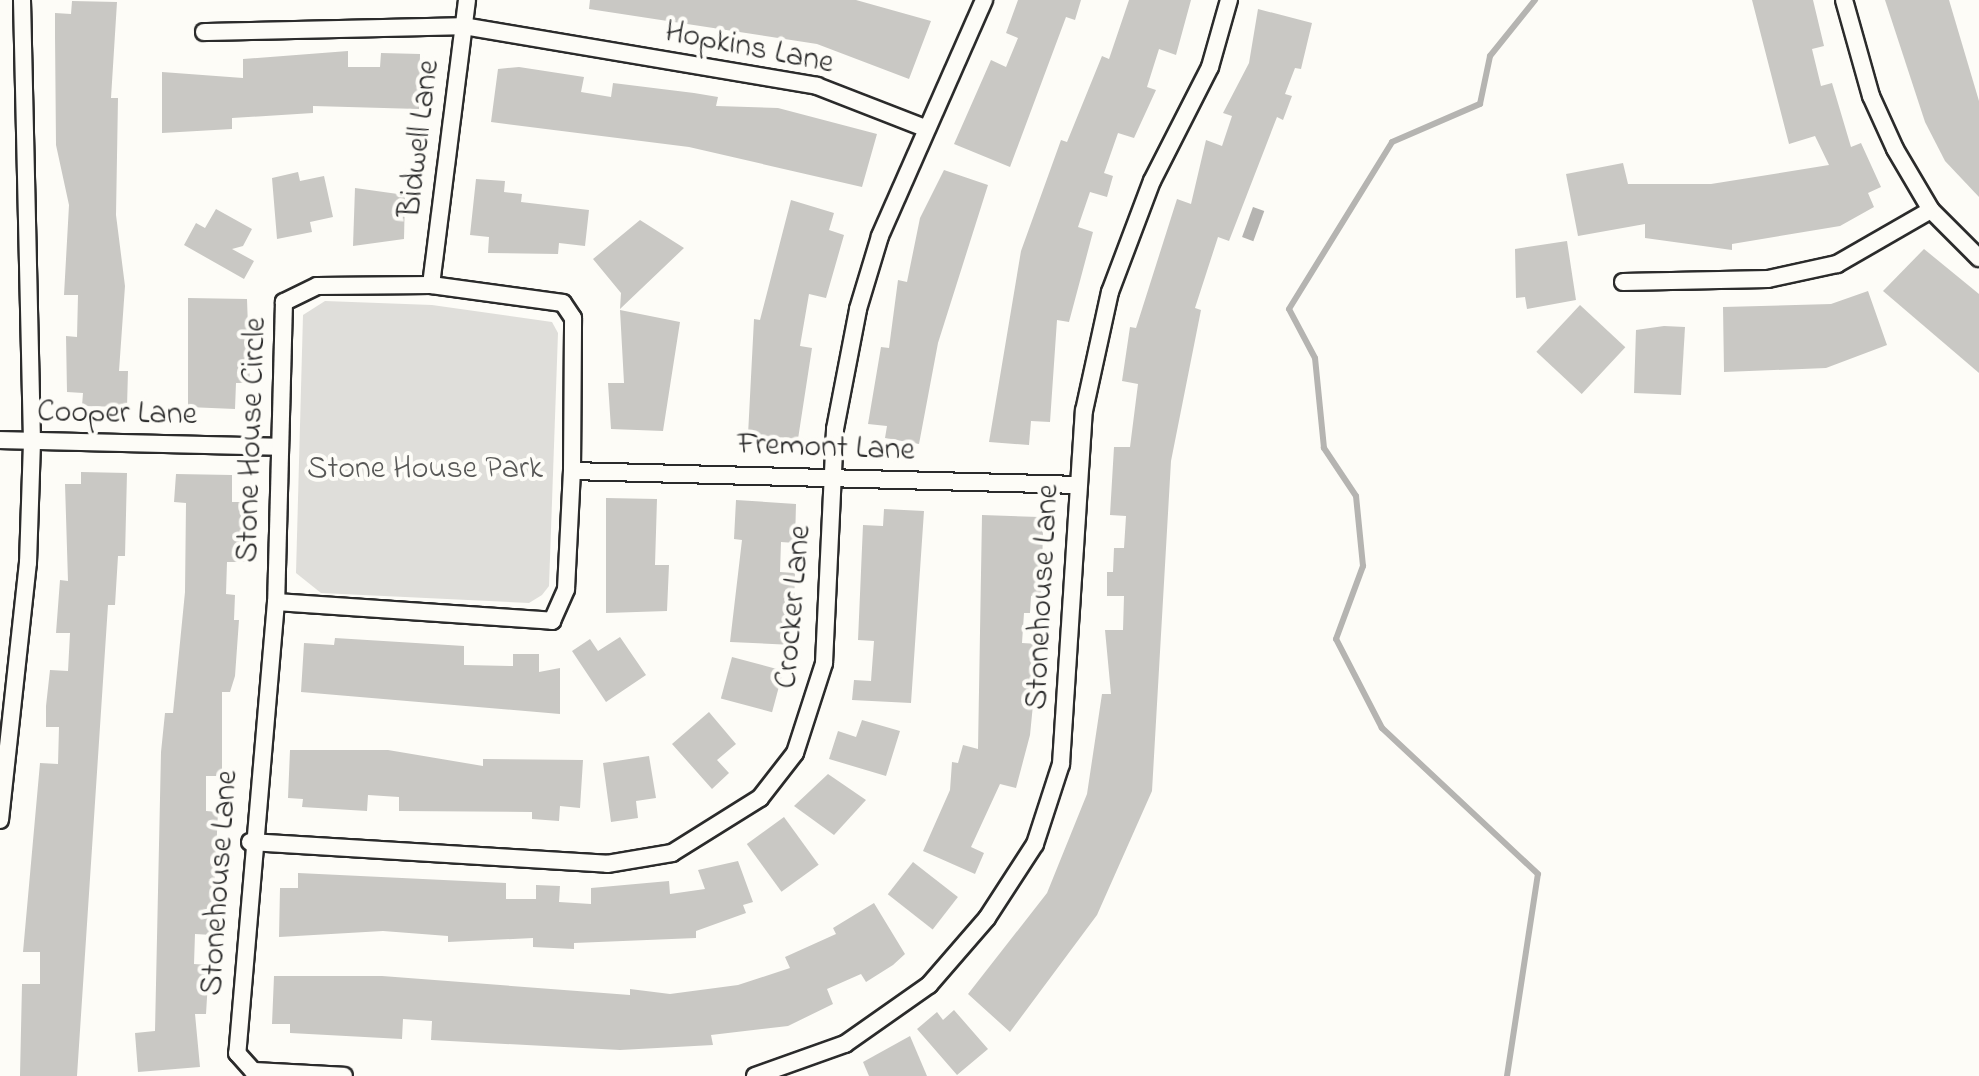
<!DOCTYPE html>
<html>
<head>
<meta charset="utf-8">
<style>
  body { margin:0 }
  #map { position:relative; width:1979px; height:1076px; overflow:hidden; background:#fdfcf7; font-family:"Indie Flower",sans-serif }
  div>[style] { position:absolute }
  [style*='--x'] { left:calc(var(--x)*1px); top:calc(var(--y)*1px); width:calc(var(--w)*1px); rotate:calc(var(--a)*1deg) }
  .green>* { inset:0; background:#dfdeda }
  .water>* { inset:0; background:#b5b4b1; transform-origin:0 0 }
  .stream>* { height:6px; margin:-3px; padding:0 3px; transform-origin:3px; border-radius:3px; background:#b5b4b1 }
  .building>* { inset:0; background:#c9c8c4; transform-origin:0 0 }
  .roads { filter:drop-shadow(2px 0 #2b2b2b) drop-shadow(-2px 0 #2b2b2b) drop-shadow(0 2px #2b2b2b) drop-shadow(0 -2px #2b2b2b) }
  .street>* { height:16px; margin:-8px; padding:0 8px; transform-origin:8px; border-radius:8px; background:#fdfcf7 }
  span { translate:-50% -50%; white-space:nowrap; text-align:center; line-height:1.15; -webkit-text-stroke:8px #fdfcf7; paint-order:stroke }
  .street-label { font-size:32px; color:#2b2b2b }
  .park-label { font-size:32px; color:#585857 }
</style>
</head>
<body>
<div id="map">
  <div class="green">
    <i style="clip-path:polygon(325px 301px,432px 305px,552px 322px,558px 333px,549px 586px,542px 595px,529px 603px,321px 593px,296px 573px,303px 315px)"></i>
  </div>
  <div class="water">
    <i style="left:1253px;top:207px;width:12px;height:32px;rotate:20deg"></i>
  </div>
  <div class="stream">
    <i style="--x:1507;--y:1076;--w:204;--a:-81.3"></i>
    <i style="--x:1538;--y:874;--w:214;--a:-136.9"></i>
    <i style="--x:1382;--y:728;--w:100;--a:-117.3"></i>
    <i style="--x:1336;--y:639;--w:78;--a:-69.7"></i>
    <i style="--x:1363;--y:566;--w:70;--a:-95.7"></i>
    <i style="--x:1356;--y:496;--w:58;--a:-123.7"></i>
    <i style="--x:1324;--y:448;--w:90;--a:-95.7"></i>
    <i style="--x:1315;--y:358;--w:55;--a:-118"></i>
    <i style="--x:1289;--y:309;--w:196;--a:-58.3"></i>
    <i style="--x:1392;--y:142;--w:96;--a:-23.4"></i>
    <i style="--x:1480;--y:104;--w:49;--a:-78.2"></i>
    <i style="--x:1490;--y:56;--w:72;--a:-51.2"></i>
  </div>
  <div class="building">
    <i style="clip-path:polygon(590px 0,856px 0,931px 21px,909px 79px,817px 44px,589px 9px)"></i>
    <i style="clip-path:polygon(1018px 0,1081px 0,1075px 20px,1066px 17px,1010px 167px,954px 144px,991px 60px,1006px 67px,1018px 38px,1006px 33px)"></i>
    <i style="clip-path:polygon(1129px 0,1191px 0,1176px 55px,1159px 49px,1147px 87px,1156px 90px,1134px 138px,1118px 133px,1104px 173px,1113px 176px,1107px 197px,1090px 192px,1078px 227px,1093px 232px,1069px 322px,1057px 320px,1050px 422px,1031px 421px,1029px 445px,989px 442px,1021px 251px,1061px 140px,1067px 142px,1102px 56px,1109px 59px)"></i>
    <i style="clip-path:polygon(1752px 0,1813px 0,1824px 46px,1812px 49px,1821px 86px,1832px 83px,1851px 147px,1861px 143px,1881px 187px,1868px 193px,1874px 207px,1840px 226px,1732px 244px,1732px 250px,1645px 238px,1645px 224px,1578px 236px,1566px 174px,1623px 163px,1628px 184px,1711px 184px,1829px 165px,1815px 136px,1789px 144px)"></i>
    <i style="clip-path:polygon(1885px 0,1949px 0,1979px 101px,1979px 197px,1945px 161px,1925px 122px)"></i>
    <i style="clip-path:polygon(72px 1px,117px 2px,111px 98px,118px 98px,116px 215px,125px 286px,119px 371px,128px 371px,127px 407px,82px 406px,83px 393px,67px 392px,66px 336px,77px 337px,78px 295px,64px 295px,69px 205px,56px 145px,55px 36px,55px 13px,71px 14px)"></i>
    <i style="clip-path:polygon(1258px 9px,1312px 23px,1301px 69px,1295px 68px,1285px 94px,1292px 96px,1283px 120px,1277px 117px,1229px 241px,1218px 237px,1195px 308px,1201px 310px,1171px 461px,1152px 791px,1097px 915px,1010px 1032px,968px 994px,1047px 893px,1087px 794px,1102px 694px,1111px 694px,1105px 630px,1123px 630px,1124px 596px,1107px 596px,1107px 572px,1113px 572px,1114px 548px,1124px 548px,1126px 516px,1110px 515px,1114px 447px,1130px 447px,1138px 384px,1122px 381px,1130px 327px,1136px 328px,1177px 199px,1191px 204px,1206px 140px,1222px 146px,1232px 116px,1223px 113px,1249px 63px)"></i>
    <i style="clip-path:polygon(348px 51px,348px 67px,380px 67px,381px 53px,420px 54px,419px 109px,313px 106px,313px 113px,232px 118px,232px 129px,162px 133px,162px 72px,243px 78px,243px 59px)"></i>
    <i style="clip-path:polygon(519px 67px,584px 77px,581px 92px,611px 97px,613px 83px,694px 93px,718px 97px,716px 106px,778px 108px,877px 134px,862px 187px,689px 147px,491px 122px,498px 69px)"></i>
    <i style="clip-path:polygon(944px 170px,988px 185px,938px 343px,919px 444px,885px 438px,887px 426px,868px 424px,881px 347px,889px 348px,898px 280px,907px 282px,920px 218px)"></i>
    <i style="clip-path:polygon(298px 172px,300px 181px,324px 176px,333px 217px,310px 222px,312px 232px,277px 239px,272px 178px)"></i>
    <i style="clip-path:polygon(476px 179px,505px 181px,504px 192px,522px 194px,521px 202px,589px 210px,585px 246px,559px 243px,558px 254px,488px 253px,489px 237px,470px 235px)"></i>
    <i style="clip-path:polygon(355px 188px,405px 195px,404px 239px,353px 246px)"></i>
    <i style="clip-path:polygon(791px 200px,834px 213px,829px 230px,844px 235px,826px 298px,809px 294px,800px 346px,812px 348px,798px 439px,748px 435px,754px 319px,760px 320px)"></i>
    <i style="clip-path:polygon(216px 209px,252px 229px,243px 246px,232px 249px,254px 261px,244px 279px,184px 245px,196px 223px,205px 228px)"></i>
    <i style="clip-path:polygon(640px 220px,684px 248px,620px 309px,621px 293px,593px 259px)"></i>
    <i style="clip-path:polygon(1567px 241px,1576px 300px,1527px 309px,1525px 297px,1516px 298px,1515px 249px)"></i>
    <i style="clip-path:polygon(1924px 249px,1979px 294px,1979px 373px,1883px 291px)"></i>
    <i style="clip-path:polygon(1868px 291px,1887px 345px,1826px 368px,1724px 372px,1723px 307px,1831px 304px)"></i>
    <i style="clip-path:polygon(188px 298px,247px 299px,250px 383px,236px 383px,235px 409px,188px 407px)"></i>
    <i style="left:1580px;top:305px;width:62px;height:64px;rotate:43deg"></i>
    <i style="clip-path:polygon(620px 310px,680px 322px,663px 431px,611px 429px,608px 383px,624px 383px)"></i>
    <i style="clip-path:polygon(1664px 326px,1685px 327px,1681px 395px,1634px 393px,1636px 330px)"></i>
    <i style="clip-path:polygon(81px 472px,127px 473px,125px 556px,118px 556px,115px 605px,108px 605px,77px 1076px,20px 1076px,22px 984px,40px 984px,40px 952px,23px 952px,40px 763px,58px 764px,59px 727px,46px 727px,46px 706px,50px 670px,68px 671px,70px 633px,56px 633px,60px 580px,68px 581px,65px 484px,81px 484px)"></i>
    <i style="clip-path:polygon(176px 474px,232px 475px,232px 502px,247px 502px,245px 562px,227px 562px,226px 594px,235px 595px,234px 620px,239px 620px,235px 676px,230px 692px,222px 692px,222px 776px,206px 776px,206px 811px,218px 812px,212px 935px,195px 934px,194px 964px,209px 965px,206px 1014px,195px 1014px,200px 1067px,138px 1072px,135px 1033px,155px 1031px,161px 752px,165px 713px,173px 713px,185px 592px,186px 503px,174px 502px)"></i>
    <i style="clip-path:polygon(606px 498px,657px 499px,655px 565px,669px 565px,667px 611px,606px 613px)"></i>
    <i style="clip-path:polygon(736px 500px,796px 504px,795px 543px,781px 542px,780px 572px,795px 573px,793px 645px,730px 642px,742px 540px,734px 539px)"></i>
    <i style="clip-path:polygon(884px 509px,924px 511px,911px 703px,852px 700px,854px 680px,871px 681px,874px 641px,858px 640px,863px 525px,883px 526px)"></i>
    <i style="clip-path:polygon(982px 515px,1039px 517px,1043px 534px,1041px 596px,1031px 596px,1030px 613px,1024px 613px,1022px 643px,1039px 644px,1030px 735px,1016px 788px,1000px 784px,971px 847px,984px 853px,975px 874px,923px 851px,950px 790px,952px 762px,958px 763px,963px 745px,978px 749px)"></i>
    <i style="clip-path:polygon(620px 637px,646px 675px,606px 702px,572px 651px,590px 639px,598px 651px)"></i>
    <i style="clip-path:polygon(335px 638px,464px 646px,464px 665px,513px 666px,513px 654px,539px 654px,539px 672px,560px 668px,560px 714px,301px 692px,304px 643px,334px 645px)"></i>
    <i style="left:732px;top:657px;width:53px;height:43px;rotate:15deg"></i>
    <i style="clip-path:polygon(709px 712px,736px 744px,717px 760px,729px 773px,712px 789px,672px 744px)"></i>
    <i style="clip-path:polygon(862px 720px,900px 731px,886px 776px,829px 759px,838px 731px,856px 737px)"></i>
    <i style="clip-path:polygon(290px 750px,388px 750px,483px 766px,483px 759px,583px 760px,580px 808px,560px 806px,559px 821px,532px 819px,532px 812px,399px 811px,399px 797px,368px 795px,367px 811px,302px 807px,303px 799px,288px 798px)"></i>
    <i style="clip-path:polygon(649px 756px,656px 798px,636px 801px,638px 818px,611px 822px,603px 763px)"></i>
    <i style="clip-path:polygon(828px 774px,866px 800px,834px 835px,794px 806px)"></i>
    <i style="left:784px;top:817px;width:59px;height:46px;rotate:54deg"></i>
    <i style="clip-path:polygon(738px 861px,753px 902px,743px 905px,746px 913px,696px 931px,696px 938px,574px 943px,574px 949px,533px 947px,533px 938px,448px 942px,448px 936px,383px 931px,279px 937px,280px 888px,298px 888px,298px 873px,506px 883px,506px 899px,536px 899px,536px 885px,560px 886px,559px 902px,591px 904px,591px 888px,669px 881px,670px 894px,705px 889px,698px 870px)"></i>
    <i style="left:913px;top:862px;width:57px;height:41px;rotate:38deg"></i>
    <i style="clip-path:polygon(874px 903px,905px 954px,893px 965px,866px 982px,861px 974px,827px 989px,833px 1004px,788px 1026px,711px 1035px,713px 1045px,620px 1050px,431px 1040px,432px 1021px,403px 1019px,402px 1039px,290px 1033px,290px 1024px,272px 1024px,274px 976px,382px 976px,630px 995px,630px 989px,670px 994px,738px 985px,790px 968px,785px 957px,836px 934px,833px 928px)"></i>
    <i style="clip-path:polygon(954px 1010px,988px 1049px,957px 1075px,917px 1029px,937px 1012px,943px 1020px)"></i>
    <i style="clip-path:polygon(910px 1036px,927px 1076px,869px 1076px,863px 1062px)"></i>
  </div>
  <div class="roads">
    <div class="street">
      <i style="--x:1844;--y:0;--w:100;--a:74.3"></i>
      <i style="--x:1871;--y:96;--w:58;--a:65.6"></i>
      <i style="--x:1895;--y:149;--w:71;--a:59.5"></i>
      <i style="--x:1931;--y:210;--w:68;--a:45"></i>
      <i style="--x:204;--y:32;--w:259;--a:-1.3"></i>
      <i style="--x:463;--y:26;--w:359;--a:9.6"></i>
      <i style="--x:817;--y:86;--w:116;--a:21.3"></i>
      <i style="--x:1623;--y:282;--w:145;--a:-1.2"></i>
      <i style="--x:1768;--y:279;--w:71;--a:-12.3"></i>
      <i style="--x:1837;--y:264;--w:108;--a:-29.9"></i>
      <i style="--x:431;--y:285;--w:287;--a:-82.8"></i>
      <i style="--x:0;--y:440;--w:280;--a:1.4"></i>
      <i style="--x:572;--y:471;--w:506;--a:1.58"></i>
      <i style="--x:276;--y:602;--w:277;--a:3.9"></i>
      <i style="--x:552;--y:621;--w:35;--a:-66"></i>
      <i style="--x:566;--y:589;--w:118;--a:-87.1"></i>
      <i style="--x:572;--y:471;--w:153;--a:-89.6"></i>
      <i style="--x:573;--y:318;--w:18;--a:-124"></i>
      <i style="--x:563;--y:303;--w:133;--a:-172.2"></i>
      <i style="--x:431;--y:285;--w:114;--a:179.5"></i>
      <i style="--x:317;--y:286;--w:37;--a:154"></i>
      <i style="--x:284;--y:302;--w:300;--a:91.5"></i>
      <i style="--x:276;--y:602;--w:453;--a:94.9"></i>
      <i style="--x:237;--y:1053;--w:24;--a:48"></i>
      <i style="--x:253;--y:1071;--w:91;--a:3.1"></i>
      <i style="--x:0;--y:820;--w:259;--a:-83.8"></i>
      <i style="--x:28;--y:563;--w:122;--a:-88.1"></i>
      <i style="--x:32;--y:441;--w:441;--a:-91.3"></i>
      <i style="--x:250;--y:842;--w:358;--a:3.5"></i>
      <i style="--x:607;--y:864;--w:66;--a:-9.6"></i>
      <i style="--x:672;--y:853;--w:104;--a:-32"></i>
      <i style="--x:760;--y:798;--w:57;--a:-52.1"></i>
      <i style="--x:795;--y:753;--w:95;--a:-72.1"></i>
      <i style="--x:824;--y:663;--w:234;--a:-87.3"></i>
      <i style="--x:835;--y:429;--w:122;--a:-79.1"></i>
      <i style="--x:858;--y:309;--w:76;--a:-73.2"></i>
      <i style="--x:880;--y:236;--w:258;--a:-66.2"></i>
      <i style="--x:755;--y:1076;--w:96;--a:-19.6"></i>
      <i style="--x:845;--y:1044;--w:103;--a:-35.1"></i>
      <i style="--x:929;--y:985;--w:89;--a:-49.1"></i>
      <i style="--x:987;--y:918;--w:88;--a:-57"></i>
      <i style="--x:1035;--y:844;--w:84;--a:-72"></i>
      <i style="--x:1061;--y:764;--w:354;--a:-86.3"></i>
      <i style="--x:1084;--y:411;--w:122;--a:-77.7"></i>
      <i style="--x:1110;--y:292;--w:119;--a:-69.3"></i>
      <i style="--x:1152;--y:181;--w:128;--a:-63"></i>
      <i style="--x:1210;--y:67;--w:70;--a:-74.2"></i>
    </div>
  </div>
  <div class="street-label">
    <span style="left:749px;top:49px;rotate:11deg">Hopkins Lane</span>
    <span style="left:421px;top:139px;rotate:-83deg">Bidwell Lane</span>
    <span style="left:117px;top:415px;rotate:1deg">Cooper Lane</span>
    <span style="left:253px;top:440px;rotate:-88deg">Stone House Circle</span>
    <span style="left:826px;top:449px;rotate:2deg">Fremont Lane</span>
    <span style="left:1044px;top:597px;rotate:-87deg">Stonehouse Lane</span>
    <span style="left:795px;top:607px;rotate:-85deg">Crocker Lane</span>
    <span style="left:221px;top:883px;rotate:-86deg">Stonehouse Lane</span>
  </div>
  <div class="park-label">
    <span style="left:425px;top:470px">Stone House Park</span>
  </div>
</div>
</body>
</html>
